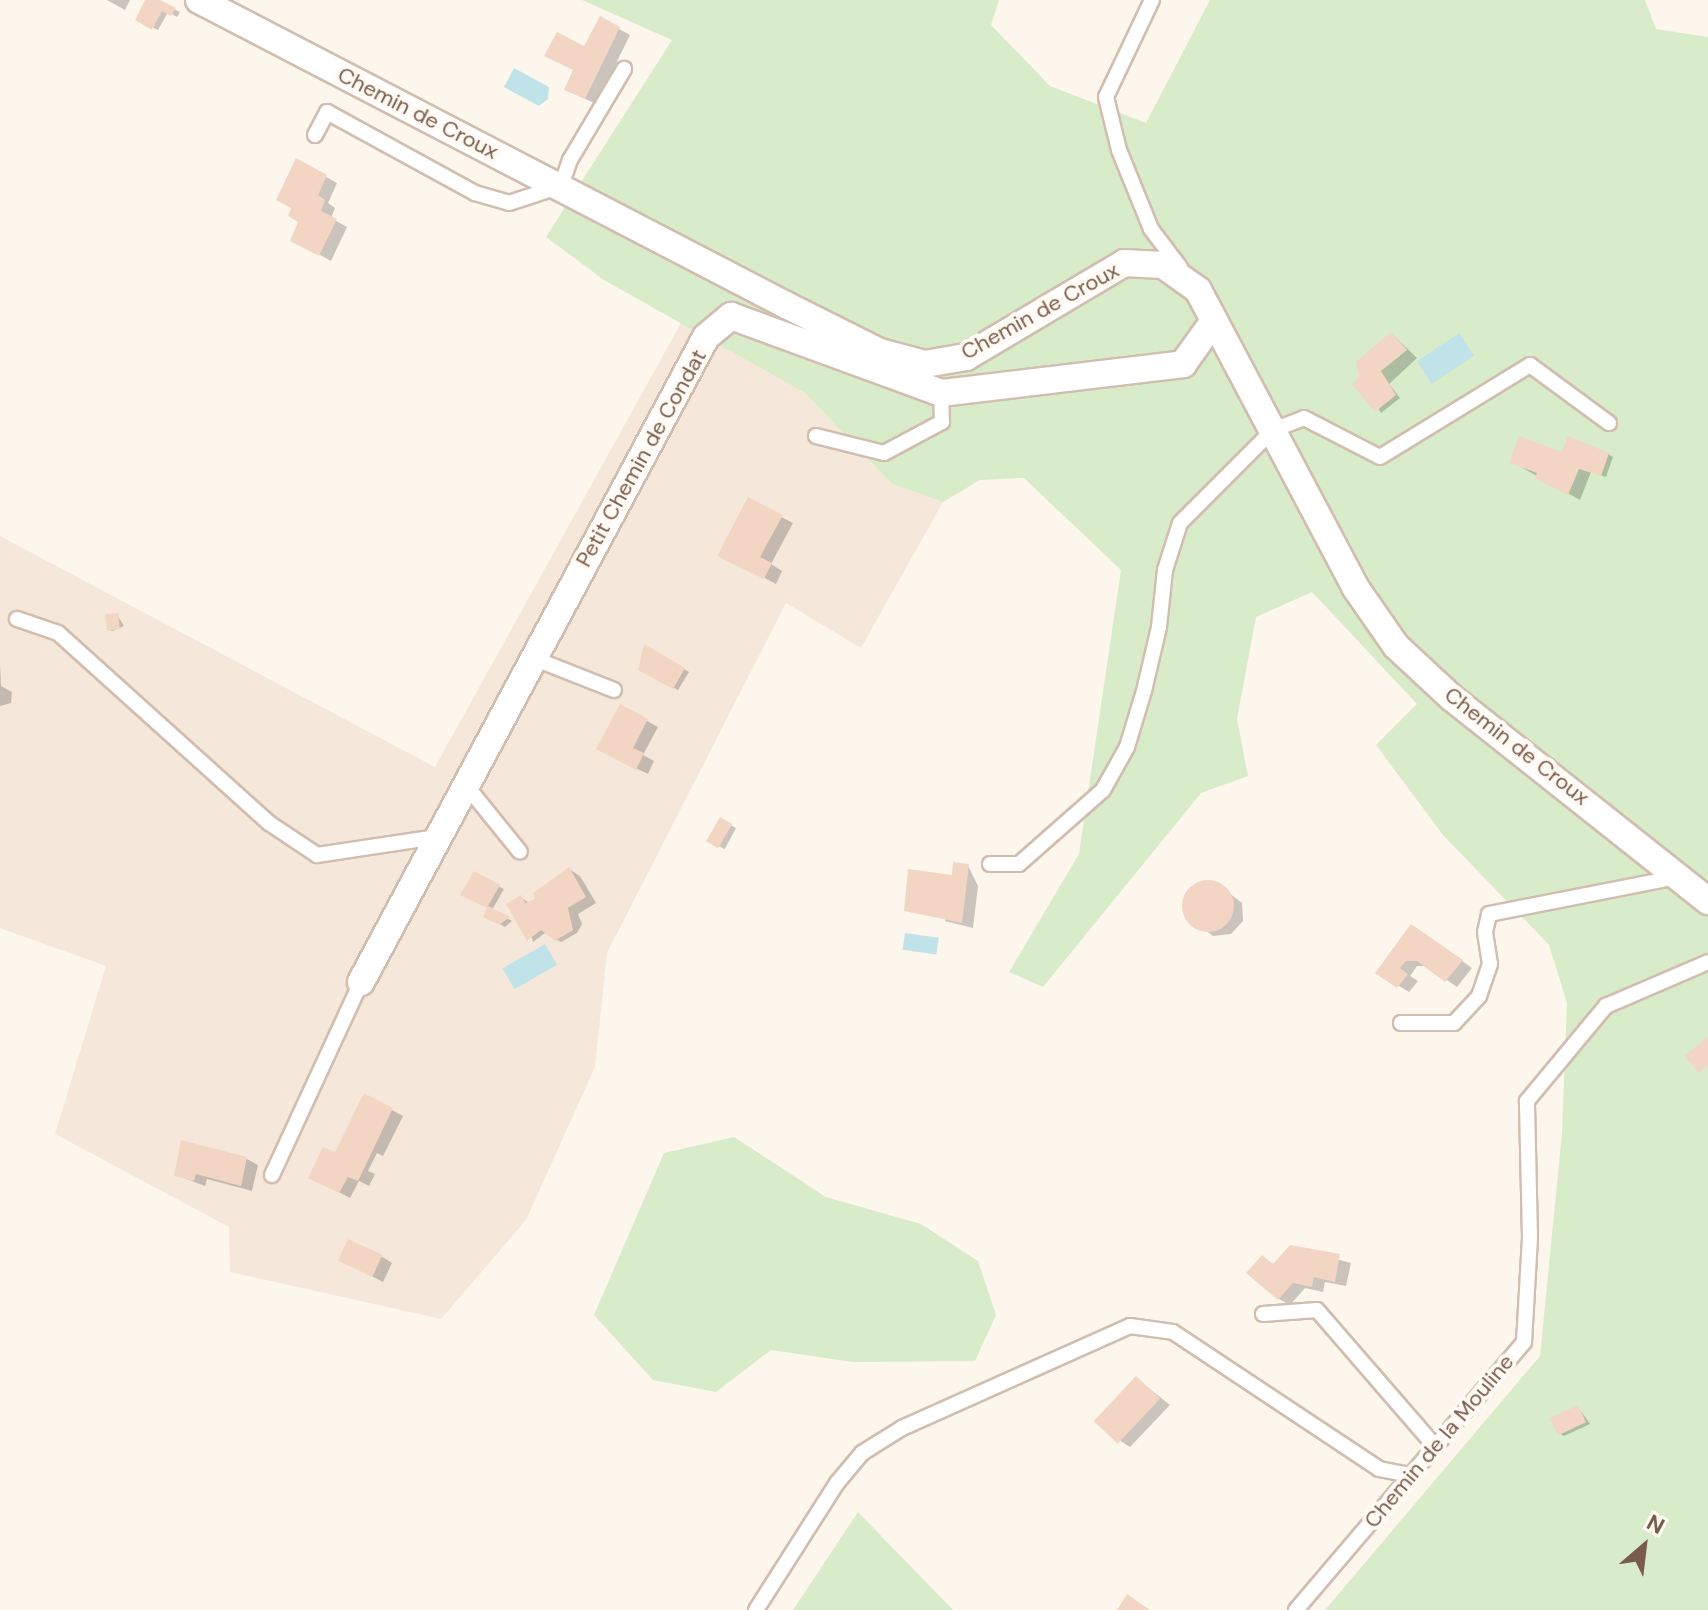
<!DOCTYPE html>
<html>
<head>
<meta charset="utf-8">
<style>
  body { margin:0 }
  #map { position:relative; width:1708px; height:1610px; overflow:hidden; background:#fdf6ec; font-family:"DM Sans",sans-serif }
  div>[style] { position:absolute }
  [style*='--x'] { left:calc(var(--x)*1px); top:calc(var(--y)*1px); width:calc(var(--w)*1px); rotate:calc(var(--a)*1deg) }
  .residential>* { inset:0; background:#f5e8da }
  .green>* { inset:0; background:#d8ecc9 }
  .water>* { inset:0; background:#bfe3e8; transform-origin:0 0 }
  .shadow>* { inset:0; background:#0003; transform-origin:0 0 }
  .building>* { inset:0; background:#f3d5c3; transform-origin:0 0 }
  .round { border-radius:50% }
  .roads { filter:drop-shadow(2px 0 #d1beb0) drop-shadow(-2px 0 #d1beb0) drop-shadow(0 2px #d1beb0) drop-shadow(0 -2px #d1beb0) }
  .lane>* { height:14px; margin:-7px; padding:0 7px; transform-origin:7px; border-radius:7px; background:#fff }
  .street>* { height:26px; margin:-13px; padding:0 13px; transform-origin:13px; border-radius:13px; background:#fff }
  span { translate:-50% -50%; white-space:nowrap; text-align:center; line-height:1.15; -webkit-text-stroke:8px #fffaf3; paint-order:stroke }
  .street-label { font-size:22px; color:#7a5c4d }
  .north { position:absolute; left:1604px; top:1506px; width:80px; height:80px; -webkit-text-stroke:6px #fffaf3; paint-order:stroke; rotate:28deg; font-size:22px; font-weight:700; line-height:32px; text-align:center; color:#7a5c4d }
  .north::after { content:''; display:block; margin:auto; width:28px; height:36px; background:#7a5c4d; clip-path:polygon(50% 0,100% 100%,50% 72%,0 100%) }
</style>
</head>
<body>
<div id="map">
  <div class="residential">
    <i style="clip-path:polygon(681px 323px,805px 393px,892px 484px,943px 502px,861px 648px,786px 603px,607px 953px,595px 1067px,526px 1220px,441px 1319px,230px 1272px,229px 1227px,55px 1134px,106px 966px,0 928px,0 536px,435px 767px)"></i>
  </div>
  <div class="green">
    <i style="clip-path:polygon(582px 0,999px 0,991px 25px,1050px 86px,1146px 123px,1210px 0,1645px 0,1656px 29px,1708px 37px,1708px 1610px,1325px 1610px,1540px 1356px,1562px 1133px,1567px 1003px,1549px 945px,1443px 835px,1376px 745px,1417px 704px,1312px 592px,1256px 617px,1237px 719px,1248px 776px,1201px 793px,1043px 987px,1009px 972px,1079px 854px,1121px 570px,1024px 478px,980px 480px,943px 502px,892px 484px,805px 393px,604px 280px,546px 237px,672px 40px)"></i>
    <i style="clip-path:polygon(734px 1137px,826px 1197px,921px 1224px,978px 1261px,996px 1315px,975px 1361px,853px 1362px,771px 1350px,716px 1392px,653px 1380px,594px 1315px,664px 1153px)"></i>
    <i style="clip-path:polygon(858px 1512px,953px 1610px,793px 1610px)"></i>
  </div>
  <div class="water">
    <i style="clip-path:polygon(514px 68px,549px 87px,548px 99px,539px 106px,504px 87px)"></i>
    <i style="left:1459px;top:333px;width:27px;height:51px;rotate:56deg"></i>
    <i style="left:905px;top:933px;width:34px;height:17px;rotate:8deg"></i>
    <i style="left:545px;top:944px;width:24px;height:49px;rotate:60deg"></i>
  </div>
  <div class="shadow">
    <i style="clip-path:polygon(107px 0,130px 0,125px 10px)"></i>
    <i style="clip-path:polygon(147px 0,156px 0,180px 12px,177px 17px,168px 12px,158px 30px,137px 19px)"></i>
    <i style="clip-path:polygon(601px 19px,630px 35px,596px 104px,577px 95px,575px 70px)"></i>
    <i style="clip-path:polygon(297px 161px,337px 183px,328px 203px,335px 208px,331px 218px,347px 227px,331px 261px,293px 240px,300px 221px)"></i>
    <i style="clip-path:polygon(1392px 334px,1417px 358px,1389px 384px,1400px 398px,1381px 413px,1360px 379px)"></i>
    <i style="clip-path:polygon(1608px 454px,1613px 457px,1606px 477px,1591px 472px,1580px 500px,1512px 462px)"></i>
    <i style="clip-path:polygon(749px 500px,793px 523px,771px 564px,782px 571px,776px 584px,731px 561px)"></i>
    <i style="clip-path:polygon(117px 615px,124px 626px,112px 631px,110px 630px)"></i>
    <i style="clip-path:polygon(646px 647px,689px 672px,678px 690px,641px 669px)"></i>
    <i style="clip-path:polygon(0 663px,1px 686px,12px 692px,11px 703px,0 706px)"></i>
    <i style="clip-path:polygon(621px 706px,658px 727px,643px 755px,654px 761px,648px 774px,609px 755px)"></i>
    <i style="left:721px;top:820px;width:17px;height:24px;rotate:28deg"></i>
    <i style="clip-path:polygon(968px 866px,978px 886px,973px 928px,945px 921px,954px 878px)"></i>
    <i style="clip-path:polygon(569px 869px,580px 876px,596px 903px,578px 914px,582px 924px,577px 933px,561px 942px,545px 933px,533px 942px,521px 898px,530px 903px)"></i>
    <i style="clip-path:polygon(474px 874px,504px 889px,492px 910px,512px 921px,505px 927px,486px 916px,489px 908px,463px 894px)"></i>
    <i style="clip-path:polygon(1216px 883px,1242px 903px,1243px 921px,1231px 934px,1213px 936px,1187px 916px,1185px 898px,1197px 885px)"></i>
    <i style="clip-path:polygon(1422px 933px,1472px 968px,1457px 987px,1427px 966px,1417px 966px,1410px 976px,1418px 981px,1409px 992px,1378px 973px)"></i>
    <i style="clip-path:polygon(392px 1110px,403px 1116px,383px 1156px,377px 1153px,368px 1171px,375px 1174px,369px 1186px,359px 1181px,350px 1198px,322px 1183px,336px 1155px)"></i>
    <i style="clip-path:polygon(247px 1159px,258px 1165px,252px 1191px,207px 1179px,205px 1186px,176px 1175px)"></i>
    <i style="clip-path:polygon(1291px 1247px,1351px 1263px,1346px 1286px,1325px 1282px,1323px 1292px,1305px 1288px,1290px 1305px,1279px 1299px,1263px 1258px,1275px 1265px)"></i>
    <i style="clip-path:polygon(381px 1256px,392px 1263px,383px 1282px,349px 1264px)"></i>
    <i style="clip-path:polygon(1136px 1378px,1170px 1405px,1130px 1447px,1119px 1440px)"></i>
    <i style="clip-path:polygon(1578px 1407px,1590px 1424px,1564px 1436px,1559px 1433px)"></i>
  </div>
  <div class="building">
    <i style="clip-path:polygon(145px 0,160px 0,176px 8px,171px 16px,162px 11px,152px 30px,135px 20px)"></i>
    <i style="clip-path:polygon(600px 16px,620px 27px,585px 99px,564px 90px,573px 70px,544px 56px,557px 32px,584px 46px)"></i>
    <i style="clip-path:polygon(296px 158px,327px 175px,318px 195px,325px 200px,321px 211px,337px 219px,319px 256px,290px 241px,298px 222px,288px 216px,291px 208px,276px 200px)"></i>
    <i style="clip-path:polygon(1391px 332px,1407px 350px,1381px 371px,1396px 395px,1375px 412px,1352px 384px,1359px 377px,1356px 362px)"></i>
    <i style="clip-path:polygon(1519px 436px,1562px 452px,1568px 436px,1609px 453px,1601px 476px,1579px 469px,1568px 495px,1535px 478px,1537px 473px,1509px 463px)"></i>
    <i style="clip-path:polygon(748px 497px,783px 515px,760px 557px,772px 563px,764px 579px,717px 556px)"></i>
    <i style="left:118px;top:613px;width:16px;height:13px;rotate:83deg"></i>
    <i style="clip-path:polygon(644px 644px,685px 668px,673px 689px,638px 670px)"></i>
    <i style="clip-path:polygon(620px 704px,648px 719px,633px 748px,644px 753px,636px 770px,596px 749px)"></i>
    <i style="left:720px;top:817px;width:14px;height:28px;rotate:30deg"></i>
    <i style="clip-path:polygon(953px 862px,969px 864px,962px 923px,904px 911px,908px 869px,952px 875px)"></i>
    <i style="clip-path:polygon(569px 867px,586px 897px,568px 908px,573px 930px,555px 941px,541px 930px,527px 941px,506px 904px,521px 895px,525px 903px,535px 899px,533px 893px)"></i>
    <i style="clip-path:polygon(474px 871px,500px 885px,488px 906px,510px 917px,499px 925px,483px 917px,487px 908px,460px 895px)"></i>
    <i class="round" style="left:1182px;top:880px;width:52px;height:52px"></i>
    <i style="clip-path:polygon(1411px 924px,1463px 960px,1445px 982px,1417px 961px,1406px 961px,1400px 968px,1408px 974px,1397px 988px,1375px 973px)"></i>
    <i style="clip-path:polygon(1708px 1037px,1708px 1065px,1699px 1073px,1684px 1056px)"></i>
    <i style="clip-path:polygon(364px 1093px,393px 1108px,358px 1181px,348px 1177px,339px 1193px,308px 1178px,323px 1147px,335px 1152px)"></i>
    <i style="clip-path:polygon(181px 1140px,247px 1157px,241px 1186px,196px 1174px,194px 1181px,174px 1176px)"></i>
    <i style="left:348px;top:1239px;width:38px;height:24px;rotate:25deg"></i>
    <i style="clip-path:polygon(1290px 1245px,1340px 1254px,1335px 1282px,1314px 1277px,1312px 1287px,1293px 1283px,1278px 1300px,1246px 1273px,1262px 1255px,1273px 1264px)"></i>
    <i style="left:1136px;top:1376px;width:33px;height:62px;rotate:43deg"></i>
    <i style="left:1578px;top:1405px;width:19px;height:31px;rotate:65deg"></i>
    <i style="clip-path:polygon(1127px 1594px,1150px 1610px,1117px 1610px)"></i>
  </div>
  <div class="roads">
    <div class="lane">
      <i style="--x:1152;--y:0;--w:107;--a:115.4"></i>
      <i style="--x:1106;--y:97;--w:55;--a:76.2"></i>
      <i style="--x:1119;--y:150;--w:85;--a:67.9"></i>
      <i style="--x:1151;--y:229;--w:48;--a:52.7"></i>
      <i style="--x:315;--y:135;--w:26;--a:-62"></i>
      <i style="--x:327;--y:112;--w:169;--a:28.7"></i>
      <i style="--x:475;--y:193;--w:35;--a:16"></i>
      <i style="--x:509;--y:203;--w:55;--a:-18.1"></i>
      <i style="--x:561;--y:186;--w:28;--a:-71"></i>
      <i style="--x:570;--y:160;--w:106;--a:-59.3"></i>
      <i style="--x:816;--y:436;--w:70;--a:14"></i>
      <i style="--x:884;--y:453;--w:66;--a:-28.1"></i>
      <i style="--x:942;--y:422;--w:29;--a:-92"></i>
      <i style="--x:17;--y:619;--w:43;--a:18.9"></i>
      <i style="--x:58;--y:633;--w:284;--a:42"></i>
      <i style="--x:269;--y:823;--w:58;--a:33.7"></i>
      <i style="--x:317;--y:855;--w:120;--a:-8.6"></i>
      <i style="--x:533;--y:658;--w:87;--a:21.6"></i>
      <i style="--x:465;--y:784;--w:87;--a:51"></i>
      <i style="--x:990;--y:864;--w:29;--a:0"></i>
      <i style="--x:1019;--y:864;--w:112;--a:-41.4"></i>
      <i style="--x:1103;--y:790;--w:49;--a:-60.8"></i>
      <i style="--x:1127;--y:747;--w:59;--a:-73.1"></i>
      <i style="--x:1144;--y:691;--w:66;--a:-76.8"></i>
      <i style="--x:1159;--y:627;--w:57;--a:-84"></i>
      <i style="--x:1165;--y:570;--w:49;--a:-72.3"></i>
      <i style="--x:1180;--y:523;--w:132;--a:-45"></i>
      <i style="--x:1273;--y:430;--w:33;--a:-21"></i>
      <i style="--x:1304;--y:418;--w:85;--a:27.2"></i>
      <i style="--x:1380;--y:457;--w:176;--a:-31.5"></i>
      <i style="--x:1530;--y:365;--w:98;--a:36.3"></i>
      <i style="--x:1401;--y:1023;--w:53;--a:0"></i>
      <i style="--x:1454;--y:1023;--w:37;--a:-47"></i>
      <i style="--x:1479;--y:996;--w:34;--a:-71"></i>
      <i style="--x:1490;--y:964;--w:32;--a:-99"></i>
      <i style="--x:1485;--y:932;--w:18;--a:-77"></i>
      <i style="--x:1489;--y:914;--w:193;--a:-11.1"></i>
      <i style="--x:272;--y:1175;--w:213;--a:-65.2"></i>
      <i style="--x:1263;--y:1314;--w:54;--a:-4.2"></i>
      <i style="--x:1317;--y:1310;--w:179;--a:49.1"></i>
      <i style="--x:756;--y:1610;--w:151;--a:-57.5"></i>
      <i style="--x:837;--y:1483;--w:39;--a:-50"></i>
      <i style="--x:862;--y:1453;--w:47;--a:-32"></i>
      <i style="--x:902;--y:1428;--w:250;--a:-24.1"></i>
      <i style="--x:1130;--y:1326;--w:43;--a:7.9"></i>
      <i style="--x:1173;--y:1332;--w:247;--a:33.6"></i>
      <i style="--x:1379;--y:1469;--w:31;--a:11"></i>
      <i style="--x:1296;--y:1610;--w:352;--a:-49.6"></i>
      <i style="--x:1524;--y:1342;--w:105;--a:-86.7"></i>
      <i style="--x:1530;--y:1237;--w:136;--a:-91.3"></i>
      <i style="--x:1527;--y:1101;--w:124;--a:-50.3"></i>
      <i style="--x:1606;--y:1006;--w:111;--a:-23.3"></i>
    </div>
    <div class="street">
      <i style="--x:199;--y:0;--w:662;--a:27.46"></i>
      <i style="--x:786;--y:305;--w:105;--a:26.6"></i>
      <i style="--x:880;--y:352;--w:47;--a:14.9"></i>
      <i style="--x:925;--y:364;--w:42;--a:-9.7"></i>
      <i style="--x:966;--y:357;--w:184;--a:-30.7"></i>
      <i style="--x:1124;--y:263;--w:39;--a:3"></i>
      <i style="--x:1163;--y:265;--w:43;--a:35.5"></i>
      <i style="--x:1198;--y:290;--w:336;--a:62.1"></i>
      <i style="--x:1355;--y:587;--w:72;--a:55.2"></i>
      <i style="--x:1396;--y:646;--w:76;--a:42.9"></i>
      <i style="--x:1452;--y:698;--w:327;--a:38.4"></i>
      <i style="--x:361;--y:982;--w:731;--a:-61.86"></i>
      <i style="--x:706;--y:337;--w:33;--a:-40"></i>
      <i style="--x:731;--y:316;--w:224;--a:20.1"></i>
      <i style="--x:941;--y:393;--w:244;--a:-6.8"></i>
      <i style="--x:1183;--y:364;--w:53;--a:-54.2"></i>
    </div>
  </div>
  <div class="street-label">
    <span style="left:418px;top:113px;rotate:27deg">Chemin de Croux</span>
    <span style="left:1040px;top:311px;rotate:-29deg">Chemin de Croux</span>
    <span style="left:641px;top:458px;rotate:-61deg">Petit Chemin de Condat</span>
    <span style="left:1517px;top:746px;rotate:38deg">Chemin de Croux</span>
    <span style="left:1439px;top:1441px;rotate:-50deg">Chemin de la Mouline</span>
  </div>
  <div class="north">N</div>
</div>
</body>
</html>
